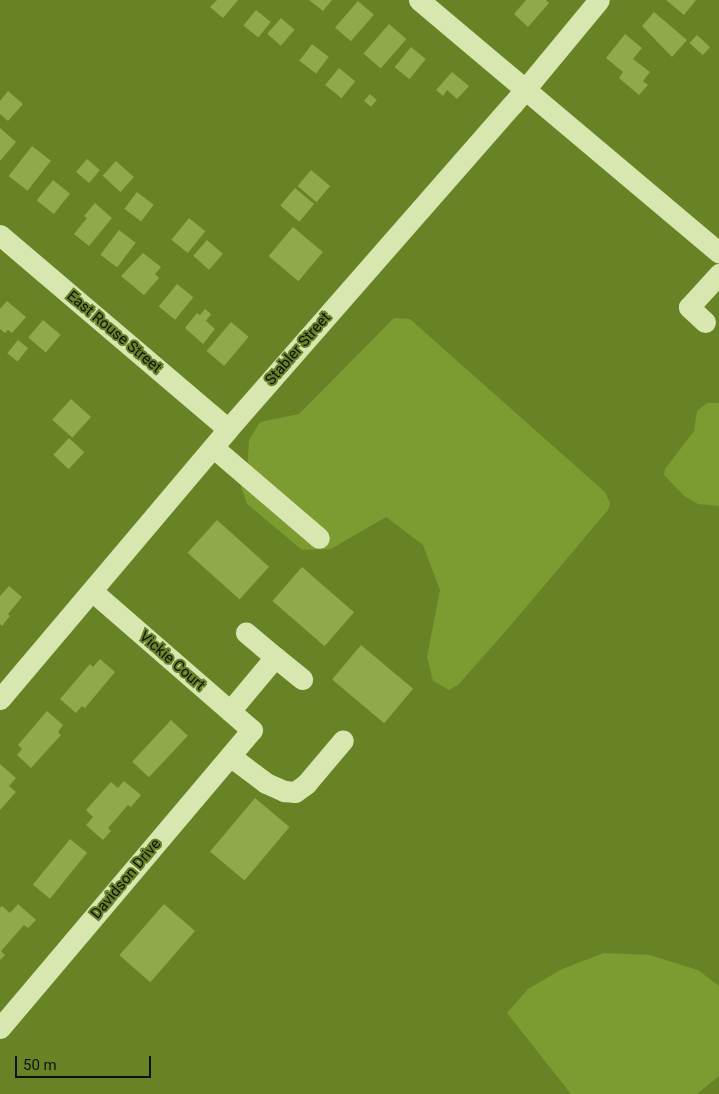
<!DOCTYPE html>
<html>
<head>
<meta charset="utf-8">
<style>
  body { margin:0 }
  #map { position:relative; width:719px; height:1094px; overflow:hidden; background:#678326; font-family:Roboto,sans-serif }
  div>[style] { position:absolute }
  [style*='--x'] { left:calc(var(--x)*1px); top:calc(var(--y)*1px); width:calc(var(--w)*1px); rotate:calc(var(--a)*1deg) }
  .green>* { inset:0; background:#7c9b31 }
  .building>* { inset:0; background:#8eaa4b; transform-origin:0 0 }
  .minor>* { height:21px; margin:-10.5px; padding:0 10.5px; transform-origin:10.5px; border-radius:10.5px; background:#d7e7af }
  span { translate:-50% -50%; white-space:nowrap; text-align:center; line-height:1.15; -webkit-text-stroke:4px #678326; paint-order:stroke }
  .street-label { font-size:15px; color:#111 }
  .scale { position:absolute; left:15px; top:1056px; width:136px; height:22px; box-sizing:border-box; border:2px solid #111; border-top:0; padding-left:6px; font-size:15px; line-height:18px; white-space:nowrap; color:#111; -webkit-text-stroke:4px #678326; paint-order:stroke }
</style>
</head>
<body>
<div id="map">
  <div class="green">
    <i style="clip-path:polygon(394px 318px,410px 319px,605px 492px,610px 503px,608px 510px,505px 632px,458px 685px,449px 690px,433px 681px,427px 657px,440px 590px,423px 545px,386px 517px,331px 549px,302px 550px,247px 504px,241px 487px,247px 471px,249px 440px,260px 422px,299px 414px)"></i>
    <i style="clip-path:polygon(707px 403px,719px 403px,719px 506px,698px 504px,684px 496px,664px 475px,665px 469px,694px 431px,697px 411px)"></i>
    <i style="clip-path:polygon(604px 953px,650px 955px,698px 970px,719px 986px,719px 1076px,697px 1094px,571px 1094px,507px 1013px,528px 989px,562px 969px)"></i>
  </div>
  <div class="building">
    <i style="clip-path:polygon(217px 0,238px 0,223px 18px,210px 7px)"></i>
    <i style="clip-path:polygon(309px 0,332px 0,323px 11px)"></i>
    <i style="clip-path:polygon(526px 0,546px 0,549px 3px,528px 27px,514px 14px)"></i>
    <i style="clip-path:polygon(666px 0,696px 0,684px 15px)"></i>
    <i style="left:358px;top:1px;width:21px;height:35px;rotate:41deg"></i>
    <i style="left:256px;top:10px;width:19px;height:20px;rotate:39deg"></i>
    <i style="clip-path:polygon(654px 12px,687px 40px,672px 57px,642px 26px)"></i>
    <i style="left:281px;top:18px;width:18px;height:21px;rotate:41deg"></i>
    <i style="left:389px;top:24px;width:23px;height:39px;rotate:41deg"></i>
    <i style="clip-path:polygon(625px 34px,642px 48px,633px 59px,650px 72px,643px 81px,648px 85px,639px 95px,619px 78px,623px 72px,606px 58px)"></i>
    <i style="left:697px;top:35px;width:18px;height:11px;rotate:43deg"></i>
    <i style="left:312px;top:44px;width:21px;height:21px;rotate:37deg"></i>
    <i style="left:411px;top:47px;width:19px;height:26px;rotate:39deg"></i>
    <i style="left:339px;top:68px;width:21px;height:22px;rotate:39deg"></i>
    <i style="clip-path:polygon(452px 72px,469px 86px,457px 99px,447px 90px,443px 96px,436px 90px)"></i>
    <i style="clip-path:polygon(8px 91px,23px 104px,8px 121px,0 114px,0 101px)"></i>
    <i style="left:370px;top:94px;width:9px;height:9px;rotate:41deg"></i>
    <i style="clip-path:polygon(0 128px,16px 142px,0 161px)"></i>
    <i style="left:32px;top:146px;width:24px;height:38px;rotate:38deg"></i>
    <i style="left:87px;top:159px;width:17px;height:17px;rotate:40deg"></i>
    <i style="left:116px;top:161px;width:24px;height:20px;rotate:42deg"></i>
    <i style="left:311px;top:170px;width:25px;height:21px;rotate:40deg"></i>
    <i style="left:53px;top:180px;width:22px;height:26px;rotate:39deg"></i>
    <i style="left:295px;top:188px;width:25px;height:23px;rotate:40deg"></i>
    <i style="left:137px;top:192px;width:21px;height:21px;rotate:37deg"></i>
    <i style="clip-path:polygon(95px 203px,112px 218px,89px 246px,74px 234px,87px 218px,84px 216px)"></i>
    <i style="left:189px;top:218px;width:21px;height:28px;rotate:39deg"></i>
    <i style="left:293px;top:227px;width:39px;height:38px;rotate:40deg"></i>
    <i style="left:119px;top:230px;width:21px;height:31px;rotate:37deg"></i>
    <i style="left:207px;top:240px;width:21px;height:21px;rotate:41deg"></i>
    <i style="clip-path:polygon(143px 253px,161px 267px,155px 274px,159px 278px,144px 295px,121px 276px)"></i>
    <i style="left:177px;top:284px;width:21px;height:29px;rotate:39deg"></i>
    <i style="clip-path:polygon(7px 301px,26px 317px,12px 333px,8px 330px,5px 333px,0 329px,0 309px)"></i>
    <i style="clip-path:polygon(205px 309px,211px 314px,206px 321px,215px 329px,203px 344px,185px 328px,197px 313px,200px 315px)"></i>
    <i style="left:43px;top:320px;width:23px;height:23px;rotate:40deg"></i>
    <i style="left:231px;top:322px;width:23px;height:38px;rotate:40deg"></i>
    <i style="left:18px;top:340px;width:13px;height:17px;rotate:39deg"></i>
    <i style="left:71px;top:399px;width:27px;height:28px;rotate:42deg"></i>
    <i style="left:69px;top:438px;width:21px;height:23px;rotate:43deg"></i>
    <i style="left:217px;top:520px;width:70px;height:44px;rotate:42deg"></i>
    <i style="left:302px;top:567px;width:69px;height:45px;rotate:41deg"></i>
    <i style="clip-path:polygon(9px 586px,22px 597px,8px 614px,10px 616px,2px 626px,0 624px,0 596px)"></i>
    <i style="left:361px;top:645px;width:68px;height:45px;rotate:40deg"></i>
    <i style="clip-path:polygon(100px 659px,115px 672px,85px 708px,82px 706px,76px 713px,60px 699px,90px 664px,93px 667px)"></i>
    <i style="clip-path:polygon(47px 711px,63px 725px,58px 732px,61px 735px,31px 768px,17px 755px,22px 749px,18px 745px)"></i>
    <i style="left:171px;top:720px;width:23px;height:57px;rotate:43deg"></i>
    <i style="clip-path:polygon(0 764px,16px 778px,9px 786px,16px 792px,0 810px)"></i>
    <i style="clip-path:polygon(124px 781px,141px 795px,131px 807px,128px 805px,108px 828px,111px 831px,103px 840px,86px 825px,93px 817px,86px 810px,111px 782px,118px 788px)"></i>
    <i style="left:255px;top:798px;width:45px;height:70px;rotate:40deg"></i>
    <i style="left:70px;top:839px;width:22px;height:59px;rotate:39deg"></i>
    <i style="clip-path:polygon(18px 904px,36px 920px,28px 928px,24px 925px,1px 951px,5px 955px,0 960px,0 908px,2px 906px,10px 913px)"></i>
    <i style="left:164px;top:904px;width:41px;height:68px;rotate:41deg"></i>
  </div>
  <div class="minor">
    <i style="--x:419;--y:0;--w:392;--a:40.1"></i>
    <i style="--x:0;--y:235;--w:299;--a:40.4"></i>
    <i style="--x:705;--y:322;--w:22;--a:-137"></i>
    <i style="--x:689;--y:307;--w:45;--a:-47.7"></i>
    <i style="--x:214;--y:448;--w:138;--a:40.6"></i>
    <i style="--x:275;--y:657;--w:35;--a:39"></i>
    <i style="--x:0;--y:699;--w:353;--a:-49.8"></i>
    <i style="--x:228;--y:429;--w:431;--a:-48.8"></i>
    <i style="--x:512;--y:105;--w:136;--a:-50.4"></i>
    <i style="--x:230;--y:711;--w:70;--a:-50.2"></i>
    <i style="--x:275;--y:657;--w:38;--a:-140"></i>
    <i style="--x:230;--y:756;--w:45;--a:36.9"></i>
    <i style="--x:266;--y:783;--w:20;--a:24"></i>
    <i style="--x:284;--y:791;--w:11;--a:5"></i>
    <i style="--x:295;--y:792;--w:14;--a:-36"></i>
    <i style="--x:306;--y:784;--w:57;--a:-49.9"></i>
    <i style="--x:0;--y:1028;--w:390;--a:-49.8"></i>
    <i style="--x:252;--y:730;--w:211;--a:-139"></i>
  </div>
  <div class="street-label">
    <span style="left:114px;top:332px;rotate:40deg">East Rouse Street</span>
    <span style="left:298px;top:349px;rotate:-49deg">Stabler Street</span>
    <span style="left:172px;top:661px;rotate:41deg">Vickie Court</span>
    <span style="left:126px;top:879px;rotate:-50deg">Davidson Drive</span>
  </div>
  <div class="scale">50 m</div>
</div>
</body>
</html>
